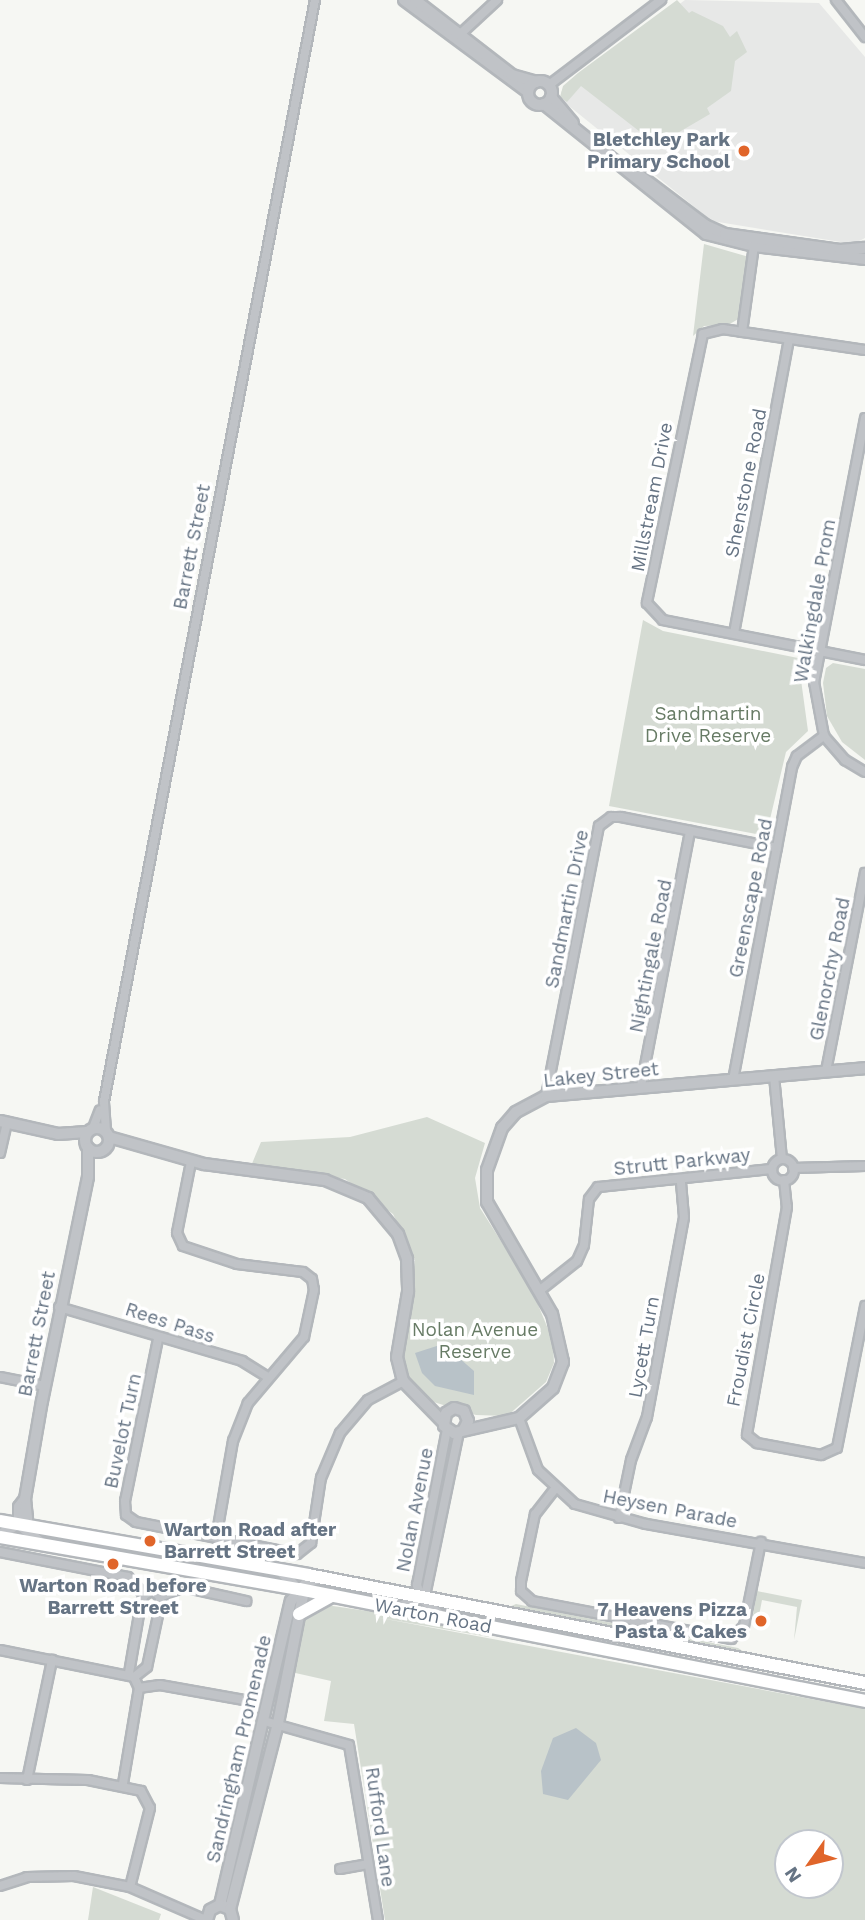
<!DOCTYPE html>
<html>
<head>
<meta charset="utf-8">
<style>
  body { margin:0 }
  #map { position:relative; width:865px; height:1920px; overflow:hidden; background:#f6f7f3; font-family:"Work Sans",sans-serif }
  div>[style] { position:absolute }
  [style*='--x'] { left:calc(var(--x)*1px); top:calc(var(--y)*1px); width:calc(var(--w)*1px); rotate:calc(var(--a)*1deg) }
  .built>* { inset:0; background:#e7e8e7 }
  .green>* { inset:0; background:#d5dbd3 }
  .water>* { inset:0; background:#b8c2c8 }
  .roads { filter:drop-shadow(2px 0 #b3b7bb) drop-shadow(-2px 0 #b3b7bb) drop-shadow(0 2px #b3b7bb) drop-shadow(0 -2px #b3b7bb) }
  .minor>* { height:8px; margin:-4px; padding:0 4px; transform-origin:4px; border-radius:4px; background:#c0c3c7 }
  .minor>.ring { margin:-4px; padding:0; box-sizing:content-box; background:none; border:8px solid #c0c3c7; border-radius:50% }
  .tertiary>* { height:10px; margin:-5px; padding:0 5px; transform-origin:5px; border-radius:5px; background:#c0c3c7 }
  .tertiary>.ring { margin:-5px; padding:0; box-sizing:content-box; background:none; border:10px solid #c0c3c7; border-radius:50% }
  .primary>* { height:12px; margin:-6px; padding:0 6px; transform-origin:6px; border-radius:6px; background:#fff }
  .dots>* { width:19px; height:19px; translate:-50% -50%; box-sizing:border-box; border:4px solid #fff; border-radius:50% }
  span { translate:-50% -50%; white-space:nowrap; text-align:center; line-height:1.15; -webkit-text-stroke:7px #fff; paint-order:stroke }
  .poi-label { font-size:19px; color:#667484; font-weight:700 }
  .right { translate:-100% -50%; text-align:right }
  .left { translate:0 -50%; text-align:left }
  .street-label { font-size:19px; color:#667484 }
  .park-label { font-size:19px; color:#677b65 }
  .north { position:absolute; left:774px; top:1829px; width:70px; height:70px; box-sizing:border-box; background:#fff; border:2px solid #c2c7ce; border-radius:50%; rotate:236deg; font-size:19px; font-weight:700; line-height:28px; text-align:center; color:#667484 }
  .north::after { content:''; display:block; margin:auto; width:24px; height:32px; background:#e0652a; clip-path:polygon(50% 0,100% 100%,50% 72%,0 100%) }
</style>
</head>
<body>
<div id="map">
  <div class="built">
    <i style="clip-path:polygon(685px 0,819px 3px,865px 57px,865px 238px,853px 244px,712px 221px,564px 102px,561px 92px)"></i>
  </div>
  <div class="green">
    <i style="clip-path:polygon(677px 0,689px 13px,692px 11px,723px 26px,730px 37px,737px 31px,747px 52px,735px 61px,731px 91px,707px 108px,710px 114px,657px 145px,581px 86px,567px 102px,560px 97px,563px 86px,578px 73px)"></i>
    <i style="clip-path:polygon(704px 244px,749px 257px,740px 318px,728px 325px,704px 326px,693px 336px)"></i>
    <i style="clip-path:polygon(643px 620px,663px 631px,798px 658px,808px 731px,786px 752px,766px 836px,609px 806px)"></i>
    <i style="clip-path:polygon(833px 663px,865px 669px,865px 760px,842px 742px,827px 716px,823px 683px,826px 668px)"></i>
    <i style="clip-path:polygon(427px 1117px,485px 1143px,475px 1178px,480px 1208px,532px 1290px,553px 1341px,554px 1363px,546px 1382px,507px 1416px,476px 1415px,427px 1400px,411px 1384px,402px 1361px,415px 1260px,393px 1214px,345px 1179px,251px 1166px,261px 1142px,350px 1137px)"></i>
    <i style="clip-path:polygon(757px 1591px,802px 1600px,794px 1640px,797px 1607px,762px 1600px,758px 1621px,752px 1621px)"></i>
    <i style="clip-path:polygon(516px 1604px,738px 1648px,752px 1657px,507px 1608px)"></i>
    <i style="clip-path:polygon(evenodd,326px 1605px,429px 1620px,490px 1632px,489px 1637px,375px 1617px,865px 1709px,865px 1920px,385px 1920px,354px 1724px,324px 1721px,331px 1681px,291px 1672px,304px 1617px,326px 1605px,788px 1843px,830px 1843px,830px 1885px,788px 1885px,788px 1843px)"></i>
    <i style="clip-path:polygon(93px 1887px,161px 1914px,159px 1920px,88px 1920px)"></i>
  </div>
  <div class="water">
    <i style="clip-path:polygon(443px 1344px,474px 1371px,474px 1395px,435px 1386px,422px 1373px,415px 1353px)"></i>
    <i style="clip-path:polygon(576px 1728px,596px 1743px,601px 1760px,568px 1800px,543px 1794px,541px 1771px,553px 1738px)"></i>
  </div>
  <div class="roads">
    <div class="minor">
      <i style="--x:836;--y:0;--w:47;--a:51.9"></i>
      <i style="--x:456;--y:38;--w:56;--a:-42.8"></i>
      <i style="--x:549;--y:85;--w:141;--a:-37.2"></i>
      <i style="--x:742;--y:332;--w:87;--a:-82.1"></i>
      <i style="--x:865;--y:350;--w:144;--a:-171.6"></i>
      <i style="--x:723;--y:329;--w:21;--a:166"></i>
      <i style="--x:703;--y:334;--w:275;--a:101.8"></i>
      <i style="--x:647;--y:603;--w:23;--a:47"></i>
      <i style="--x:663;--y:620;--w:206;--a:11.2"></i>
      <i style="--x:865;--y:418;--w:269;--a:100.9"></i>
      <i style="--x:814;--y:682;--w:55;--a:79.5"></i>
      <i style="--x:824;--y:736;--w:32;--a:49"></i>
      <i style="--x:845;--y:760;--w:23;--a:31"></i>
      <i style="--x:734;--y:633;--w:299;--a:-79.4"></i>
      <i style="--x:826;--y:1071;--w:202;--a:-78.9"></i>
      <i style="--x:774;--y:1076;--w:83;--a:84.5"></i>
      <i style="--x:733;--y:1080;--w:319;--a:-79.3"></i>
      <i style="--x:792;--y:767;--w:12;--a:-66"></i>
      <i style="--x:797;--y:756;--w:34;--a:-37"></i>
      <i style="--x:641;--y:1086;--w:260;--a:-79.1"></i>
      <i style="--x:546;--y:1096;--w:275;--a:-78.9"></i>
      <i style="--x:599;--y:826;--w:15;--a:-37"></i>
      <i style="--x:611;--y:817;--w:10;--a:0"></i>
      <i style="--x:621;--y:817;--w:159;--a:11.2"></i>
      <i style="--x:93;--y:1128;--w:19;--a:-69"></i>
      <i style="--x:106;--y:1131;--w:30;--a:-94"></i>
      <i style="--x:104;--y:1101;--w:1121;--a:-79.15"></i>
      <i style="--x:0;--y:1153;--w:32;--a:-77"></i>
      <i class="ring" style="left:772px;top:1159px;width:14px;height:14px"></i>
      <i style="--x:191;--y:1162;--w:72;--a:101.2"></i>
      <i style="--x:177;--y:1233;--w:14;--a:65"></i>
      <i style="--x:183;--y:1246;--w:57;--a:18.4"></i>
      <i style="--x:237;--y:1264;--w:66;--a:6.9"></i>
      <i style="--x:303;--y:1272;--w:11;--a:38"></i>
      <i style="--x:312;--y:1279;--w:11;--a:80"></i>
      <i style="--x:314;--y:1290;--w:48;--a:102"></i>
      <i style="--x:304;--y:1337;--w:87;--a:130.3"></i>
      <i style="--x:248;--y:1403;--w:41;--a:111.5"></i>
      <i style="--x:233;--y:1441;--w:98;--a:99.9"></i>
      <i style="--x:793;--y:1168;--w:72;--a:-1.6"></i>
      <i style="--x:784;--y:1180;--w:27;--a:84"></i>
      <i style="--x:787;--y:1207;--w:231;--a:100"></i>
      <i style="--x:747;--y:1435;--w:13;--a:39"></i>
      <i style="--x:757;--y:1443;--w:65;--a:10.6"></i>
      <i style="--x:821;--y:1455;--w:17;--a:-24"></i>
      <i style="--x:837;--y:1448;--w:145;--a:-78.8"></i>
      <i style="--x:539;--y:1291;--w:48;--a:-38.3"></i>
      <i style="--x:577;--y:1261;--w:17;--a:-66"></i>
      <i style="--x:584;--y:1245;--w:46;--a:-83.8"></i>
      <i style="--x:589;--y:1199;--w:15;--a:-53"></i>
      <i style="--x:598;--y:1187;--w:175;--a:-5.9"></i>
      <i style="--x:59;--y:1307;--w:191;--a:16.4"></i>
      <i style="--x:242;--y:1361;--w:31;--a:32"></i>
      <i style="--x:158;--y:1339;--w:165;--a:101.5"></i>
      <i style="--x:125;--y:1501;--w:14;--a:86"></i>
      <i style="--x:126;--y:1515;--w:12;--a:35"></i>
      <i style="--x:136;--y:1522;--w:164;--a:11.2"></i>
      <i style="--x:297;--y:1554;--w:18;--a:-38"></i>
      <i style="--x:311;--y:1543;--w:66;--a:-81.3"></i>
      <i style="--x:321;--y:1478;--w:49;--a:-67.1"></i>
      <i style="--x:340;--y:1433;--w:43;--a:-49.7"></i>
      <i style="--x:368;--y:1400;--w:40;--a:-28"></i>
      <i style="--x:0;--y:1377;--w:46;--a:11.3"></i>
      <i style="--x:519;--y:1418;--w:55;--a:69.9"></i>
      <i style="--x:538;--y:1470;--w:50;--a:42.6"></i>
      <i style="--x:575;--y:1504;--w:74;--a:15.7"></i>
      <i style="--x:646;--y:1524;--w:222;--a:10.1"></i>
      <i style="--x:554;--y:1490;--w:31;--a:128"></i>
      <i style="--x:535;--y:1514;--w:68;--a:101.8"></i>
      <i style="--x:521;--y:1581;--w:10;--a:90"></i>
      <i style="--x:521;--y:1591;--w:15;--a:42"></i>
      <i style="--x:532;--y:1601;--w:203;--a:10.8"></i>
      <i style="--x:731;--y:1639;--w:18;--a:-45"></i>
      <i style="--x:744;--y:1626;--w:86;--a:-78.6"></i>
      <i style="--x:619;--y:1518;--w:59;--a:-78.3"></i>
      <i style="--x:631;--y:1460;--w:46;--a:-69.6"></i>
      <i style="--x:647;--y:1417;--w:203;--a:-79.5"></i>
      <i style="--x:684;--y:1217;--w:38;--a:-95"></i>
      <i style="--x:0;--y:1552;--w:130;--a:11.1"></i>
      <i style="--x:128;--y:1577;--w:24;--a:48"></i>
      <i style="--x:160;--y:1597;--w:25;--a:-23"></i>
      <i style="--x:183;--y:1587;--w:65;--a:12.5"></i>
      <i style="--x:401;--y:1606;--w:29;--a:-31"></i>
      <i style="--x:426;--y:1591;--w:162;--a:-78.3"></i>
      <i style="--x:439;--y:1613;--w:22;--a:-141"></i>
      <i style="--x:422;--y:1599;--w:15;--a:-110"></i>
      <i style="--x:417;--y:1585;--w:159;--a:-79.1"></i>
      <i style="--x:0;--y:1650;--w:137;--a:11.4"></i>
      <i style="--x:134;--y:1677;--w:12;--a:66"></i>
      <i style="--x:139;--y:1688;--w:97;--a:99.5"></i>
      <i style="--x:129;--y:1673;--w:71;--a:-80.3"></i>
      <i style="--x:141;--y:1603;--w:9;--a:-69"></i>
      <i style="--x:144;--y:1595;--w:10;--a:-29"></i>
      <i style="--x:153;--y:1590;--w:10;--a:45"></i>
      <i style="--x:160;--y:1597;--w:9;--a:90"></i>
      <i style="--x:160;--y:1606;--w:62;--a:102"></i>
      <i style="--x:147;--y:1667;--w:16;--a:142"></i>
      <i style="--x:139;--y:1688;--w:21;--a:-8"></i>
      <i style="--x:160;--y:1685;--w:91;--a:10.1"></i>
      <i style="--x:264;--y:1721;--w:88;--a:15.8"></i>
      <i style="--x:349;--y:1745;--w:177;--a:80.6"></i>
      <i style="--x:0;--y:1778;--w:88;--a:1.3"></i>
      <i style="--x:88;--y:1780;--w:54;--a:11.7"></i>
      <i style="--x:141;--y:1791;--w:19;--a:62"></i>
      <i style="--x:150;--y:1808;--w:81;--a:104.2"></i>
      <i style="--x:27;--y:1780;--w:123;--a:-78.2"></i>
      <i style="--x:340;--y:1869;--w:28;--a:-10"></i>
      <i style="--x:0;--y:1886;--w:28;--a:-18"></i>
      <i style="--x:27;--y:1877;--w:47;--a:-1.2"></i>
      <i style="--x:74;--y:1876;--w:57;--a:11.1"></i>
      <i style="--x:130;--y:1887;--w:83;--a:23.5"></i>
    </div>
    <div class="tertiary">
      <i style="--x:404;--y:0;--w:154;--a:36.6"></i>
      <i style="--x:415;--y:0;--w:123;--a:37.7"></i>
      <i style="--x:512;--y:75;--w:25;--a:16"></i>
      <i class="ring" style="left:528px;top:81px;width:14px;height:14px"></i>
      <i style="--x:551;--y:97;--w:34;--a:50"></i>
      <i style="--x:544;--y:104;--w:208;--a:38.7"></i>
      <i style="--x:706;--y:234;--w:49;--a:14"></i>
      <i style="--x:754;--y:246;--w:112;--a:6.7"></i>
      <i style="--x:631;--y:169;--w:93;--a:37.1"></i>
      <i style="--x:705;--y:225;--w:22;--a:24"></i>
      <i style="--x:725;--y:234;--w:116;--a:7.9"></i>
      <i style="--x:840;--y:250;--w:25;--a:-5"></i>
      <i style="--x:0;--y:1121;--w:59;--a:12.6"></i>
      <i style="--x:58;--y:1134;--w:29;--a:-4"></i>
      <i class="ring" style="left:85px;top:1128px;width:14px;height:14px"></i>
      <i style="--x:109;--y:1137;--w:99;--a:15.9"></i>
      <i style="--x:204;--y:1164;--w:122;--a:7.5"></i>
      <i style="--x:325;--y:1180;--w:47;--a:22.7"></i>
      <i style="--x:368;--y:1198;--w:47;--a:50.2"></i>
      <i style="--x:398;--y:1234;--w:27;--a:70"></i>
      <i style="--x:407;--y:1259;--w:33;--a:88"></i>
      <i style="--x:408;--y:1292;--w:66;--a:99.6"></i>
      <i style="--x:397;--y:1357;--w:25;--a:76"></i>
      <i style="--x:403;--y:1381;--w:57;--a:45.7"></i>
      <i style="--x:464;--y:1429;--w:9;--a:-63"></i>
      <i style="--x:468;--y:1421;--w:11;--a:-112"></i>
      <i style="--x:464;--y:1411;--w:10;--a:-163"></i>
      <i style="--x:454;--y:1408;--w:9;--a:148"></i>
      <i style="--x:446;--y:1413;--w:13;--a:99"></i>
      <i style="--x:444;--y:1426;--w:12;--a:35"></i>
      <i style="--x:454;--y:1433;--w:67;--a:-13"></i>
      <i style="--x:519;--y:1418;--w:45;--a:-41.4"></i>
      <i style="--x:553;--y:1388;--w:28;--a:-69"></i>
      <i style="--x:563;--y:1362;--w:49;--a:-102.9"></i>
      <i style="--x:552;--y:1314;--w:129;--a:-120.1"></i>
      <i style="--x:487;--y:1202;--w:32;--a:-90"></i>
      <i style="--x:487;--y:1170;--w:45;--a:-70.3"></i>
      <i style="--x:502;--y:1128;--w:21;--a:-49"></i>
      <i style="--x:516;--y:1112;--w:34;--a:-28"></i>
      <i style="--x:546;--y:1096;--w:320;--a:-5"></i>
      <i style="--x:25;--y:1499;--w:10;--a:127"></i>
      <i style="--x:19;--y:1507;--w:17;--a:90"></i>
      <i style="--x:19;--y:1524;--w:28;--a:41"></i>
      <i style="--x:0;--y:1535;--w:32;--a:-32"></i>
      <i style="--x:27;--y:1518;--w:19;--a:-96"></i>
      <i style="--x:25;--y:1499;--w:99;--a:-80.2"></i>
      <i style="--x:42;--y:1401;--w:229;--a:-78.4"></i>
      <i style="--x:88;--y:1177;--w:29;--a:-90"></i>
      <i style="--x:220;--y:1905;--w:312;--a:-76.9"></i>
      <i style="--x:291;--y:1601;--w:25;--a:-50"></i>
      <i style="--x:307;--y:1582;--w:14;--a:-17"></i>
      <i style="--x:230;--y:1909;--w:192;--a:-75.5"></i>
      <i style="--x:278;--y:1723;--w:130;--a:-78.9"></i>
      <i style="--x:303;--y:1595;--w:34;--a:-133"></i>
      <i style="--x:207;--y:1920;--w:10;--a:-73"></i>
      <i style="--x:210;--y:1910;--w:11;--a:-27"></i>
      <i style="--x:220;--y:1905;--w:11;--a:22"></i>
      <i style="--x:230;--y:1909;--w:11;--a:75"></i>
    </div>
    <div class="primary">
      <i style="--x:0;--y:1521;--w:313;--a:9.9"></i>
      <i style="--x:308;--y:1575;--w:567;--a:10.97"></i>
      <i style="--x:0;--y:1537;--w:303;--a:9.9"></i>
      <i style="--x:299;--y:1589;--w:577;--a:11.19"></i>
      <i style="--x:299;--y:1614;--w:38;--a:-29"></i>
    </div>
  </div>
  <div class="dots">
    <i style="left:744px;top:151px;background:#e0652a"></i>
    <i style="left:150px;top:1541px;background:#e0652a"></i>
    <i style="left:113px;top:1564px;background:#e0652a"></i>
    <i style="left:761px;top:1621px;background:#e0652a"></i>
  </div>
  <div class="poi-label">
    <span class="right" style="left:730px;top:151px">Bletchley Park<br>Primary School</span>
    <span class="left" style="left:164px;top:1541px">Warton Road after<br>Barrett Street</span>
    <span style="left:113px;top:1597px">Warton Road before<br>Barrett Street</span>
    <span class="right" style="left:747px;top:1621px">7 Heavens Pizza<br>Pasta &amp; Cakes</span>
  </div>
  <div class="street-label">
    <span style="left:746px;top:483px;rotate:-79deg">Shenstone Road</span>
    <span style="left:652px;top:497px;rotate:-79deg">Millstream Drive</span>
    <span style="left:192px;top:547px;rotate:-79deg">Barrett Street</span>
    <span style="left:815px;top:601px;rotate:-80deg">Walkingdale Prom</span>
    <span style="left:751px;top:898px;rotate:-79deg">Greenscape Road</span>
    <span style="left:567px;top:909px;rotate:-79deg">Sandmartin Drive</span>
    <span style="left:651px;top:956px;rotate:-79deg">Nightingale Road</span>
    <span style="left:830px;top:969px;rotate:-79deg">Glenorchy Road</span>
    <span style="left:601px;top:1075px;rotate:-6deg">Lakey Street</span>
    <span style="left:682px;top:1162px;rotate:-6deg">Strutt Parkway</span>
    <span style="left:170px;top:1323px;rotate:18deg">Rees Pass</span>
    <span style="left:37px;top:1334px;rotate:-79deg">Barrett Street</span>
    <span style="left:746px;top:1340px;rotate:-79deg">Froudist Circle</span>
    <span style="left:644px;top:1347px;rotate:-80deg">Lycett Turn</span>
    <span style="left:123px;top:1431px;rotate:-78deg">Buvelot Turn</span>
    <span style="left:670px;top:1509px;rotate:11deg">Heysen Parade</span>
    <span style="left:415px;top:1510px;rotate:-79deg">Nolan Avenue</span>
    <span style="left:433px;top:1616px;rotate:11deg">Warton Road</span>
    <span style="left:239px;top:1749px;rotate:-77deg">Sandringham Promenade</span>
    <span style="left:380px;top:1827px;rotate:82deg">Rufford Lane</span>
  </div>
  <div class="park-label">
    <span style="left:708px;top:725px">Sandmartin<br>Drive Reserve</span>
    <span style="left:475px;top:1341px">Nolan Avenue<br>Reserve</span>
  </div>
  <div class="north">N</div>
</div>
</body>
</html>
